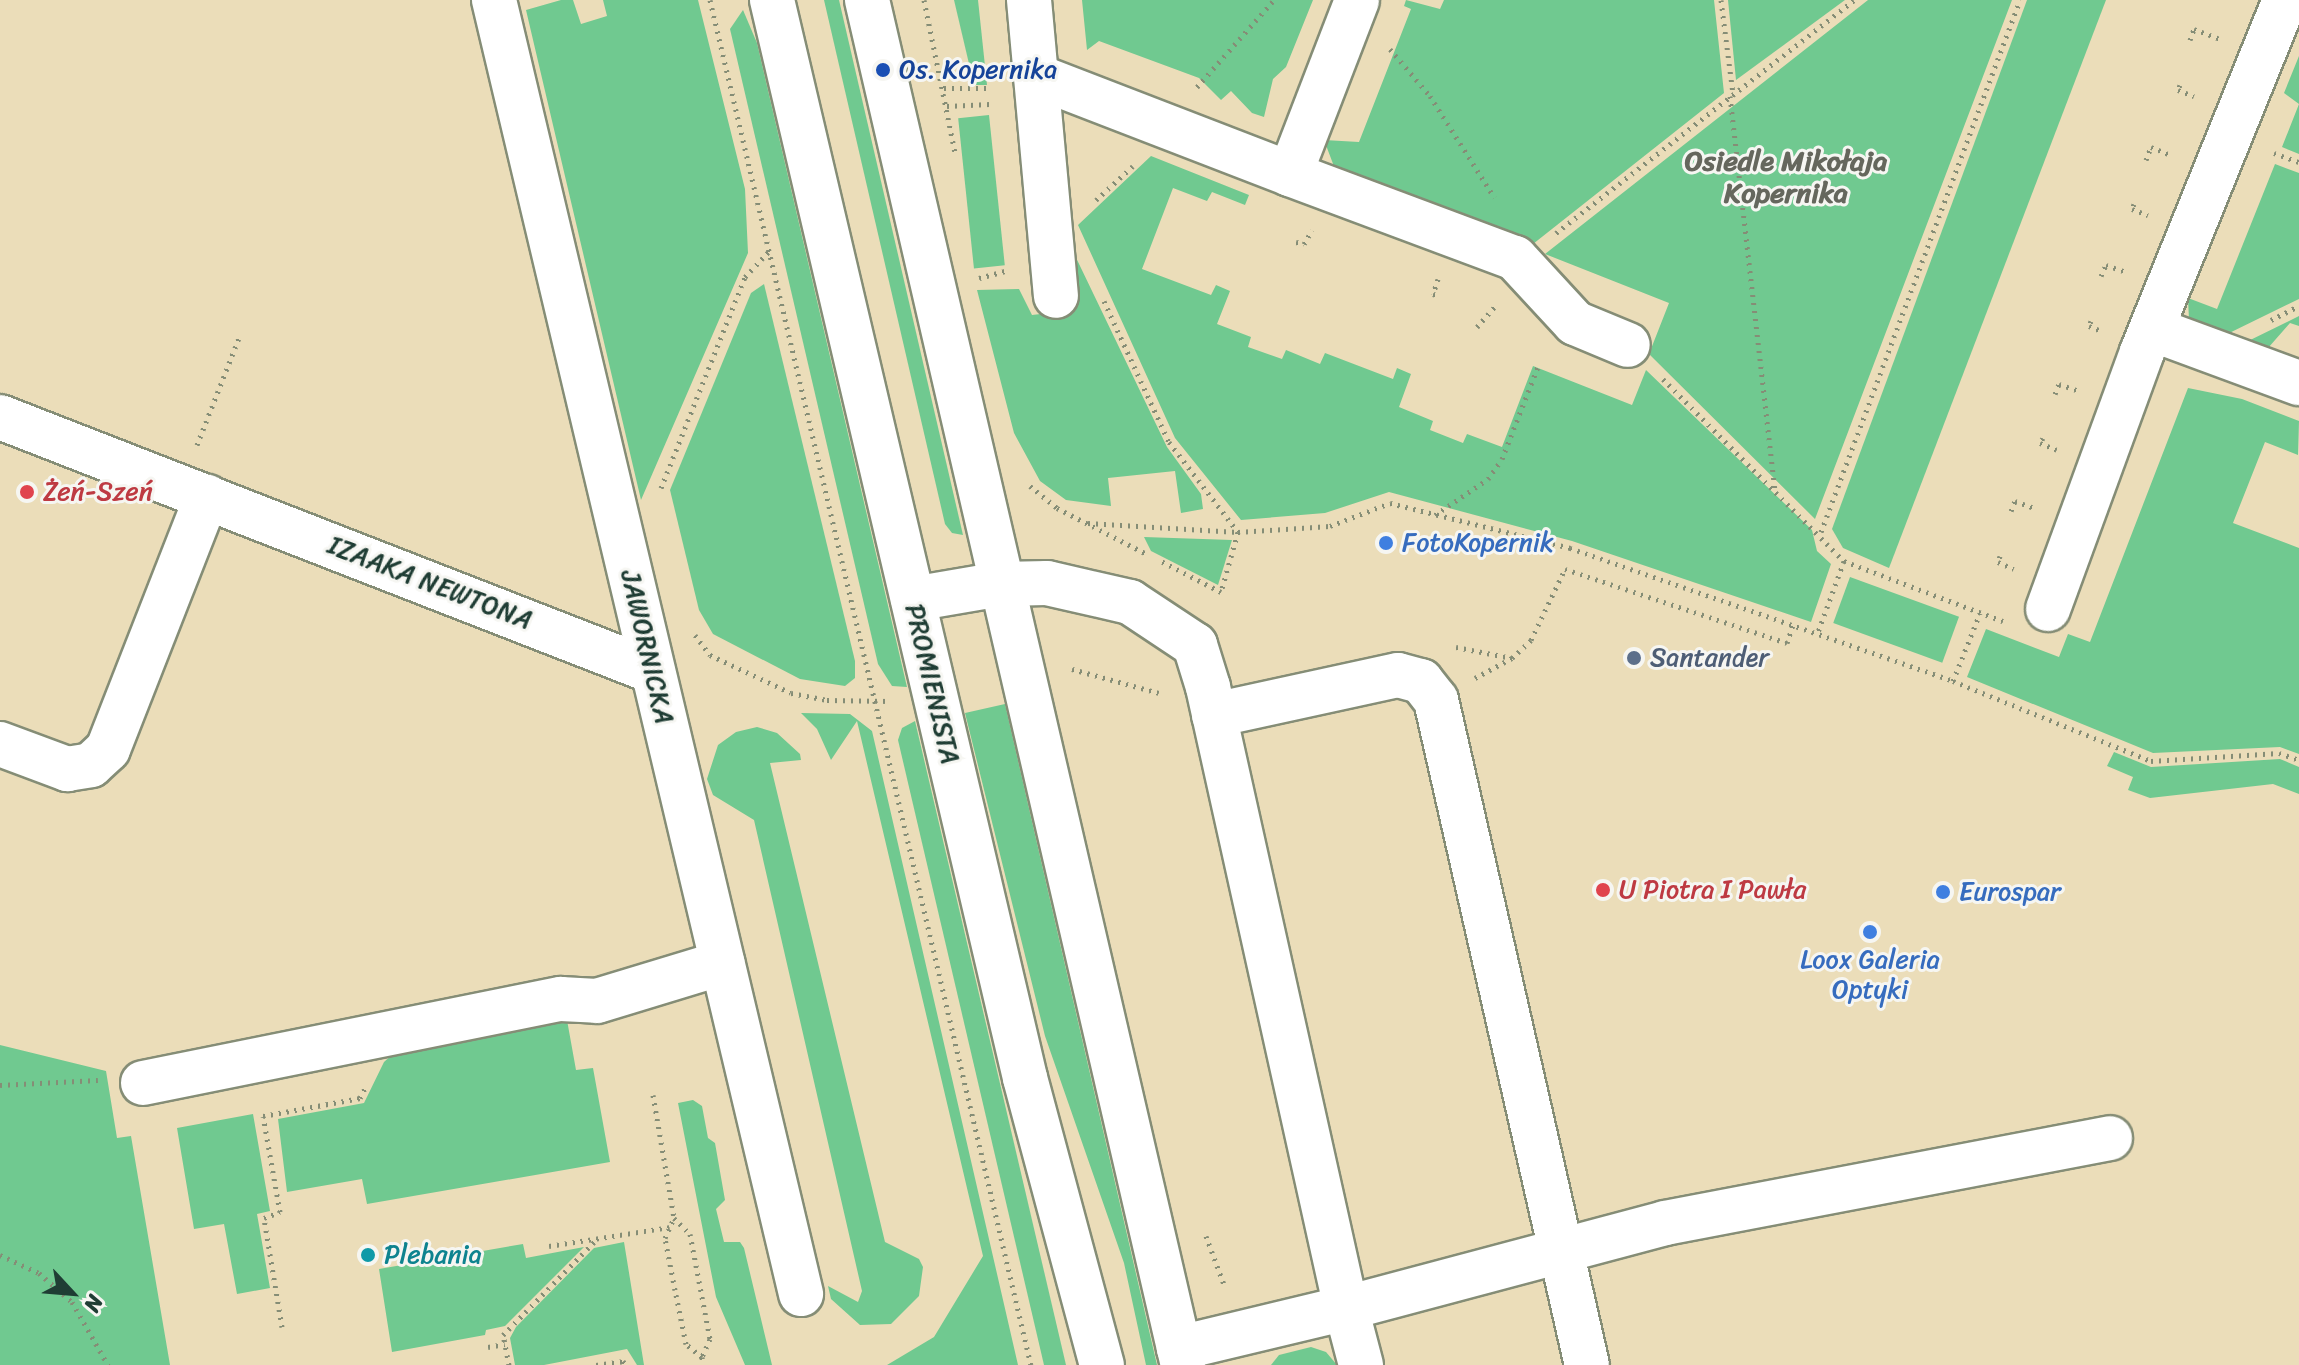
<!DOCTYPE html>
<html>
<head>
<meta charset="utf-8">
<style>
  body { margin:0 }
  #map { position:relative; width:2299px; height:1365px; overflow:hidden; background:#ebddb9; font-family:Sriracha,sans-serif }
  div>[style] { position:absolute }
  [style*='--x'] { left:calc(var(--x)*1px); top:calc(var(--y)*1px); width:calc(var(--w)*1px); rotate:calc(var(--a)*1deg) }
  .green>* { inset:0; background:#70c990; transform-origin:0 0 }
  .path>* { height:5px; margin-top:-2.5px; transform-origin:0; background:repeating-linear-gradient(90deg,#858d76 0 2px,transparent 0 8px) }
  .roads { filter:drop-shadow(2px 0 #858d76) drop-shadow(-2px 0 #858d76) drop-shadow(0 2px #858d76) drop-shadow(0 -2px #858d76) }
  .minor>* { height:44px; margin:-22px; padding:0 22px; transform-origin:22px; border-radius:22px; background:#fff }
  .dots>* { width:22px; height:22px; translate:-50% -50%; box-sizing:border-box; border:4px solid #f6f6f2; border-radius:50% }
  span { translate:-50% -50%; white-space:nowrap; text-align:center; line-height:1.15; -webkit-text-stroke:6px #f6f6f2; paint-order:stroke }
  .transit-label { font-size:26px; color:#164399 }
  .left { translate:0 -50%; text-align:left }
  .health-label { font-size:26px; color:#be3a42 }
  .shop-label { font-size:26px; color:#366cbe }
  .street-label { font-size:26px; color:#1f3d34 }
  .service-label { font-size:26px; color:#4e5e75 }
  .culture-label { font-size:26px; color:#0d838f }
  .neighbourhood-label { font-size:28px; color:#65675d; font-weight:700 }
  .north { position:absolute; left:32px; top:1253px; width:80px; height:80px; -webkit-text-stroke:6px #f6f6f2; paint-order:stroke; rotate:116deg; font-size:22px; font-weight:700; line-height:32px; text-align:center; color:#1f3d34 }
  .north::after { content:''; display:block; margin:auto; width:28px; height:36px; background:#1f3d34; clip-path:polygon(50% 0,100% 100%,50% 72%,0 100%) }
</style>
</head>
<body>
<div id="map">
  <div class="green">
    <i style="clip-path:polygon(561px 0,573px 0,581px 24px,607px 16px,603px 0,698px 0,745px 189px,748px 253px,641px 500px,526px 10px)"></i>
    <i style="clip-path:polygon(824px 0,839px 0,963px 535px,952px 533px,945px 524px)"></i>
    <i style="clip-path:polygon(954px 0,978px 0,987px 85px,974px 85px)"></i>
    <i style="clip-path:polygon(1082px 0,1313px 0,1286px 67px,1273px 79px,1264px 117px,1252px 113px,1231px 91px,1221px 100px,1199px 78px,1099px 41px,1087px 50px)"></i>
    <i style="clip-path:polygon(1406px 0,1440px 9px,1444px 0,1714px 0,1724px 93px,1533px 244px,1349px 181px,1335px 169px,1324px 140px,1359px 142px,1411px 9px,1404px 6px)"></i>
    <i style="clip-path:polygon(1728px 0,1845px 0,1736px 80px)"></i>
    <i style="clip-path:polygon(1868px 0,2012px 0,1815px 519px,1649px 354px,1669px 303px,1545px 254px)"></i>
    <i style="clip-path:polygon(2027px 0,2106px 0,1889px 568px,1843px 548px,1832px 529px)"></i>
    <i style="clip-path:polygon(743px 10px,757px 43px,907px 687px,892px 686px,878px 664px,730px 29px)"></i>
    <i style="clip-path:polygon(2299px 56px,2299px 154px,2282px 147px,2299px 104px,2284px 93px)"></i>
    <i style="left:989px;top:115px;width:151px;height:31px;rotate:84deg"></i>
    <i style="clip-path:polygon(1151px 156px,1249px 195px,1245px 205px,1212px 192px,1207px 201px,1173px 188px,1142px 269px,1211px 295px,1216px 285px,1230px 291px,1217px 324px,1251px 337px,1248px 347px,1282px 359px,1286px 350px,1320px 364px,1325px 353px,1393px 379px,1397px 368px,1411px 374px,1399px 407px,1433px 421px,1430px 430px,1463px 443px,1467px 434px,1502px 447px,1533px 366px,1632px 405px,1646px 370px,1812px 530px,1817px 551px,1831px 564px,1811px 622px,1572px 541px,1389px 492px,1325px 513px,1241px 520px,1175px 438px,1078px 225px)"></i>
    <i style="clip-path:polygon(2275px 164px,2299px 173px,2299px 299px,2217px 339px,2189px 320px,2188px 298px,2217px 309px)"></i>
    <i style="clip-path:polygon(1068px 241px,1167px 447px,1201px 494px,1203px 509px,1181px 513px,1175px 471px,1108px 478px,1111px 506px,1066px 500px,1040px 481px,1014px 433px,977px 290px,1019px 289px,1032px 315px,1076px 310px)"></i>
    <i style="clip-path:polygon(764px 284px,855px 661px,855px 678px,845px 686px,800px 679px,713px 634px,699px 610px,670px 490px,751px 293px)"></i>
    <i style="clip-path:polygon(2299px 316px,2299px 326px,2290px 323px,2261px 356px,2238px 346px)"></i>
    <i style="clip-path:polygon(2188px 388px,2242px 399px,2299px 421px,2298px 455px,2265px 442px,2233px 523px,2299px 548px,2299px 754px,2280px 747px,2153px 753px,1967px 677px,1986px 629px,2059px 657px,2068px 634px,2090px 642px)"></i>
    <i style="clip-path:polygon(1144px 537px,1232px 540px,1218px 585px,1151px 551px)"></i>
    <i style="left:1850px;top:577px;width:116px;height:49px;rotate:20deg"></i>
    <i style="clip-path:polygon(1005px 704px,1157px 1365px,1146px 1365px,1124px 1263px,1045px 1036px,965px 713px)"></i>
    <i style="clip-path:polygon(801px 713px,850px 714px,872px 731px,1018px 1365px,887px 1365px,934px 1337px,983px 1256px,857px 721px,831px 760px,817px 729px)"></i>
    <i style="clip-path:polygon(915px 721px,1066px 1365px,1044px 1365px,898px 740px,902px 728px)"></i>
    <i style="clip-path:polygon(757px 727px,777px 733px,800px 754px,801px 760px,770px 763px,885px 1242px,919px 1259px,923px 1267px,919px 1296px,891px 1324px,860px 1325px,831px 1299px,828px 1286px,858px 1302px,862px 1291px,754px 820px,713px 795px,707px 779px,718px 745px,736px 732px)"></i>
    <i style="clip-path:polygon(2114px 752px,2151px 767px,2280px 759px,2299px 767px,2299px 794px,2273px 784px,2150px 798px,2128px 790px,2133px 777px,2107px 766px)"></i>
    <i style="clip-path:polygon(567px 1020px,576px 1070px,593px 1068px,610px 1162px,367px 1204px,362px 1179px,287px 1192px,278px 1119px,364px 1103px,384px 1062px,393px 1054px)"></i>
    <i style="clip-path:polygon(0 1045px,106px 1071px,117px 1138px,131px 1136px,170px 1365px,0 1365px)"></i>
    <i style="clip-path:polygon(693px 1100px,702px 1106px,708px 1138px,715px 1143px,725px 1200px,716px 1209px,724px 1242px,740px 1242px,744px 1248px,772px 1365px,745px 1365px,716px 1297px,678px 1103px)"></i>
    <i style="clip-path:polygon(253px 1114px,270px 1211px,257px 1214px,270px 1288px,237px 1294px,224px 1224px,194px 1229px,177px 1128px)"></i>
    <i style="clip-path:polygon(624px 1242px,644px 1365px,637px 1365px,627px 1349px,544px 1365px,515px 1365px,510px 1338px,516px 1327px,594px 1248px)"></i>
    <i style="clip-path:polygon(523px 1244px,526px 1258px,584px 1247px,505px 1326px,486px 1330px,485px 1335px,392px 1352px,379px 1269px)"></i>
    <i style="clip-path:polygon(1311px 1347px,1326px 1352px,1337px 1365px,1271px 1365px,1279px 1355px)"></i>
  </div>
  <div class="path">
    <i style="--x:710;--y:0;--w:1402;--a:76.77"></i>
    <i style="--x:924;--y:0;--w:155;--a:78.5"></i>
    <i style="--x:1721;--y:0;--w:95;--a:82.7"></i>
    <i style="--x:2190;--y:40;--w:12;--a:-70"></i>
    <i style="--x:2194;--y:29;--w:28;--a:21"></i>
    <i style="--x:1390;--y:49;--w:62;--a:49.6"></i>
    <i style="--x:1430;--y:96;--w:120;--a:57.6"></i>
    <i style="--x:2180;--y:85;--w:5;--a:112"></i>
    <i style="--x:2178;--y:90;--w:17;--a:21"></i>
    <i style="--x:1197;--y:87;--w:116;--a:-48.5"></i>
    <i style="--x:944;--y:88;--w:48;--a:0"></i>
    <i style="--x:1730;--y:96;--w:395;--a:83.5"></i>
    <i style="--x:947;--y:106;--w:43;--a:-2.7"></i>
    <i style="--x:2274;--y:153;--w:27;--a:20"></i>
    <i style="--x:2146;--y:160;--w:14;--a:-69"></i>
    <i style="--x:2151;--y:147;--w:22;--a:22"></i>
    <i style="--x:1096;--y:200;--w:50;--a:-42.6"></i>
    <i style="--x:2134;--y:204;--w:5;--a:112"></i>
    <i style="--x:2132;--y:209;--w:17;--a:21"></i>
    <i style="--x:1556;--y:233;--w:378;--a:-38"></i>
    <i style="--x:1296;--y:242;--w:8;--a:14"></i>
    <i style="--x:1304;--y:244;--w:16;--a:-60"></i>
    <i style="--x:2101;--y:276;--w:12;--a:-66"></i>
    <i style="--x:2106;--y:265;--w:21;--a:19"></i>
    <i style="--x:979;--y:278;--w:30;--a:-15"></i>
    <i style="--x:1438;--y:279;--w:16;--a:108"></i>
    <i style="--x:1433;--y:294;--w:7;--a:16"></i>
    <i style="--x:1104;--y:301;--w:155;--a:65.3"></i>
    <i style="--x:1169;--y:442;--w:113;--a:52.5"></i>
    <i style="--x:1238;--y:532;--w:62;--a:105.8"></i>
    <i style="--x:1221;--y:592;--w:68;--a:-152.7"></i>
    <i style="--x:2271;--y:320;--w:31;--a:-27"></i>
    <i style="--x:2091;--y:321;--w:5;--a:112"></i>
    <i style="--x:2089;--y:326;--w:11;--a:22"></i>
    <i style="--x:1477;--y:327;--w:28;--a:-49"></i>
    <i style="--x:1663;--y:379;--w:257;--a:45.2"></i>
    <i style="--x:1844;--y:561;--w:76;--a:110.1"></i>
    <i style="--x:2055;--y:394;--w:11;--a:-68"></i>
    <i style="--x:2059;--y:384;--w:21;--a:19"></i>
    <i style="--x:2043;--y:438;--w:6;--a:121"></i>
    <i style="--x:2040;--y:443;--w:18;--a:22"></i>
    <i style="--x:197;--y:445;--w:115;--a:-68.6"></i>
    <i style="--x:1030;--y:486;--w:35;--a:39"></i>
    <i style="--x:1057;--y:508;--w:103;--a:27.1"></i>
    <i style="--x:661;--y:488;--w:227;--a:-68.3"></i>
    <i style="--x:745;--y:277;--w:35;--a:-47"></i>
    <i style="--x:2011;--y:511;--w:11;--a:-68"></i>
    <i style="--x:2015;--y:501;--w:20;--a:20"></i>
    <i style="--x:1435;--y:515;--w:64;--a:-34.2"></i>
    <i style="--x:1488;--y:479;--w:24;--a:-55"></i>
    <i style="--x:1502;--y:459;--w:102;--a:-68.7"></i>
    <i style="--x:1088;--y:523;--w:150;--a:3.4"></i>
    <i style="--x:1238;--y:532;--w:92;--a:-3.7"></i>
    <i style="--x:1330;--y:526;--w:64;--a:-21"></i>
    <i style="--x:1390;--y:503;--w:186;--a:14"></i>
    <i style="--x:1570;--y:548;--w:405;--a:19.1"></i>
    <i style="--x:1953;--y:681;--w:214;--a:22"></i>
    <i style="--x:2151;--y:761;--w:128;--a:-3.6"></i>
    <i style="--x:2279;--y:753;--w:21;--a:19"></i>
    <i style="--x:1821;--y:532;--w:568;--a:-69.49"></i>
    <i style="--x:2000;--y:556;--w:6;--a:108"></i>
    <i style="--x:1998;--y:562;--w:17;--a:24"></i>
    <i style="--x:1844;--y:561;--w:170;--a:20.7"></i>
    <i style="--x:695;--y:635;--w:25;--a:53"></i>
    <i style="--x:710;--y:655;--w:89;--a:25.1"></i>
    <i style="--x:791;--y:693;--w:37;--a:11"></i>
    <i style="--x:827;--y:700;--w:63;--a:0.9"></i>
    <i style="--x:1456;--y:647;--w:57;--a:11.1"></i>
    <i style="--x:1072;--y:669;--w:90;--a:15.4"></i>
    <i style="--x:1475;--y:678;--w:42;--a:-28.4"></i>
    <i style="--x:1512;--y:658;--w:26;--a:-43"></i>
    <i style="--x:1531;--y:640;--w:79;--a:-64.4"></i>
    <i style="--x:1565;--y:569;--w:234;--a:18.4"></i>
    <i style="--x:1787;--y:643;--w:19;--a:-72"></i>
    <i style="--x:1953;--y:681;--w:73;--a:-68.3"></i>
    <i style="--x:0;--y:1085;--w:98;--a:-2.9"></i>
    <i style="--x:653;--y:1095;--w:125;--a:80.3"></i>
    <i style="--x:674;--y:1218;--w:23;--a:45"></i>
    <i style="--x:690;--y:1234;--w:107;--a:79.2"></i>
    <i style="--x:710;--y:1339;--w:20;--a:114"></i>
    <i style="--x:702;--y:1357;--w:21;--a:-141"></i>
    <i style="--x:686;--y:1344;--w:55;--a:-101.5"></i>
    <i style="--x:675;--y:1290;--w:53;--a:-100.9"></i>
    <i style="--x:665;--y:1238;--w:22;--a:-66"></i>
    <i style="--x:1206;--y:1236;--w:54;--a:69.6"></i>
    <i style="--x:549;--y:1246;--w:122;--a:-8.9"></i>
    <i style="--x:0;--y:1255;--w:43;--a:24.8"></i>
    <i style="--x:39;--y:1273;--w:44;--a:41.3"></i>
    <i style="--x:72;--y:1302;--w:73;--a:60.3"></i>
    <i style="--x:282;--y:1327;--w:110;--a:-99.4"></i>
    <i style="--x:264;--y:1218;--w:17;--a:-21"></i>
    <i style="--x:280;--y:1212;--w:97;--a:-100"></i>
    <i style="--x:263;--y:1116;--w:99;--a:-10.5"></i>
    <i style="--x:360;--y:1098;--w:13;--a:-63"></i>
    <i style="--x:488;--y:1347;--w:17;--a:-10"></i>
    <i style="--x:702;--y:1357;--w:8;--a:83"></i>
    <i style="--x:509;--y:1365;--w:31;--a:-101"></i>
    <i style="--x:503;--y:1335;--w:134;--a:-45.6"></i>
    <i style="--x:596;--y:1365;--w:27;--a:-8"></i>
    <i style="--x:623;--y:1361;--w:5;--a:53"></i>
  </div>
  <div class="roads">
    <div class="minor">
      <i style="--x:494;--y:0;--w:1330;--a:76.65"></i>
      <i style="--x:772;--y:0;--w:1107;--a:76.79"></i>
      <i style="--x:1025;--y:1078;--w:297;--a:75"></i>
      <i style="--x:867;--y:0;--w:1401;--a:76.97"></i>
      <i style="--x:1029;--y:0;--w:297;--a:84.8"></i>
      <i style="--x:1036;--y:76;--w:272;--a:21.1"></i>
      <i style="--x:1290;--y:174;--w:186;--a:-68.9"></i>
      <i style="--x:1290;--y:174;--w:240;--a:20.5"></i>
      <i style="--x:1515;--y:258;--w:88;--a:47.3"></i>
      <i style="--x:1575;--y:323;--w:57;--a:22.5"></i>
      <i style="--x:2152;--y:329;--w:157;--a:20.2"></i>
      <i style="--x:0;--y:417;--w:700;--a:21.28"></i>
      <i style="--x:913;--y:599;--w:89;--a:-9.7"></i>
      <i style="--x:1001;--y:584;--w:46;--a:-1.2"></i>
      <i style="--x:1047;--y:583;--w:85;--a:12.9"></i>
      <i style="--x:1130;--y:602;--w:78;--a:33.5"></i>
      <i style="--x:1195;--y:645;--w:44;--a:72.8"></i>
      <i style="--x:1208;--y:687;--w:636;--a:77.47"></i>
      <i style="--x:1346;--y:1308;--w:172;--a:166.5"></i>
      <i style="--x:2048;--y:609;--w:274;--a:-69.9"></i>
      <i style="--x:2142;--y:352;--w:380;--a:-67.9"></i>
      <i style="--x:1214;--y:715;--w:188;--a:-12.3"></i>
      <i style="--x:1398;--y:675;--w:24;--a:15"></i>
      <i style="--x:1421;--y:681;--w:24;--a:52"></i>
      <i style="--x:1436;--y:700;--w:682;--a:77.21"></i>
      <i style="--x:0;--y:744;--w:72;--a:20.5"></i>
      <i style="--x:67;--y:769;--w:24;--a:-9"></i>
      <i style="--x:91;--y:765;--w:23;--a:-43"></i>
      <i style="--x:108;--y:749;--w:271;--a:-68.6"></i>
      <i style="--x:143;--y:1083;--w:426;--a:-11.4"></i>
      <i style="--x:561;--y:999;--w:36;--a:3"></i>
      <i style="--x:597;--y:1001;--w:131;--a:-16.9"></i>
      <i style="--x:1361;--y:1365;--w:59;--a:-104.7"></i>
      <i style="--x:1346;--y:1308;--w:330;--a:-14.9"></i>
      <i style="--x:1665;--y:1223;--w:453;--a:-10.8"></i>
    </div>
  </div>
  <div class="dots">
    <i style="left:883px;top:70px;background:#1a4fb4"></i>
    <i style="left:27px;top:492px;background:#e0444e"></i>
    <i style="left:1386px;top:543px;background:#3f7fe0"></i>
    <i style="left:1634px;top:658px;background:#5c6f8a"></i>
    <i style="left:1603px;top:890px;background:#e0444e"></i>
    <i style="left:1943px;top:892px;background:#3f7fe0"></i>
    <i style="left:1870px;top:932px;background:#3f7fe0"></i>
    <i style="left:368px;top:1255px;background:#0f9aa8"></i>
  </div>
  <div class="transit-label">
    <span class="left" style="left:899px;top:70px">Os. Kopernika</span>
  </div>
  <div class="health-label">
    <span class="left" style="left:43px;top:492px">Żeń-Szeń</span>
    <span class="left" style="left:1619px;top:890px">U Piotra I Pawła</span>
  </div>
  <div class="shop-label">
    <span class="left" style="left:1402px;top:543px">FotoKopernik</span>
    <span class="left" style="left:1959px;top:892px">Eurospar</span>
    <span style="left:1870px;top:975px">Loox Galeria<br>Optyki</span>
  </div>
  <div class="street-label">
    <span style="left:430px;top:583px;rotate:21deg">IZAAKA NEWTONA</span>
    <span style="left:647px;top:647px;rotate:77deg">JAWORNICKA</span>
    <span style="left:932px;top:684px;rotate:77deg">PROMIENISTA</span>
  </div>
  <div class="service-label">
    <span class="left" style="left:1650px;top:658px">Santander</span>
  </div>
  <div class="culture-label">
    <span class="left" style="left:384px;top:1255px">Plebania</span>
  </div>
  <div class="neighbourhood-label">
    <span style="left:1786px;top:177px">Osiedle Mikołaja<br>Kopernika</span>
  </div>
  <div class="north">N</div>
</div>
</body>
</html>
